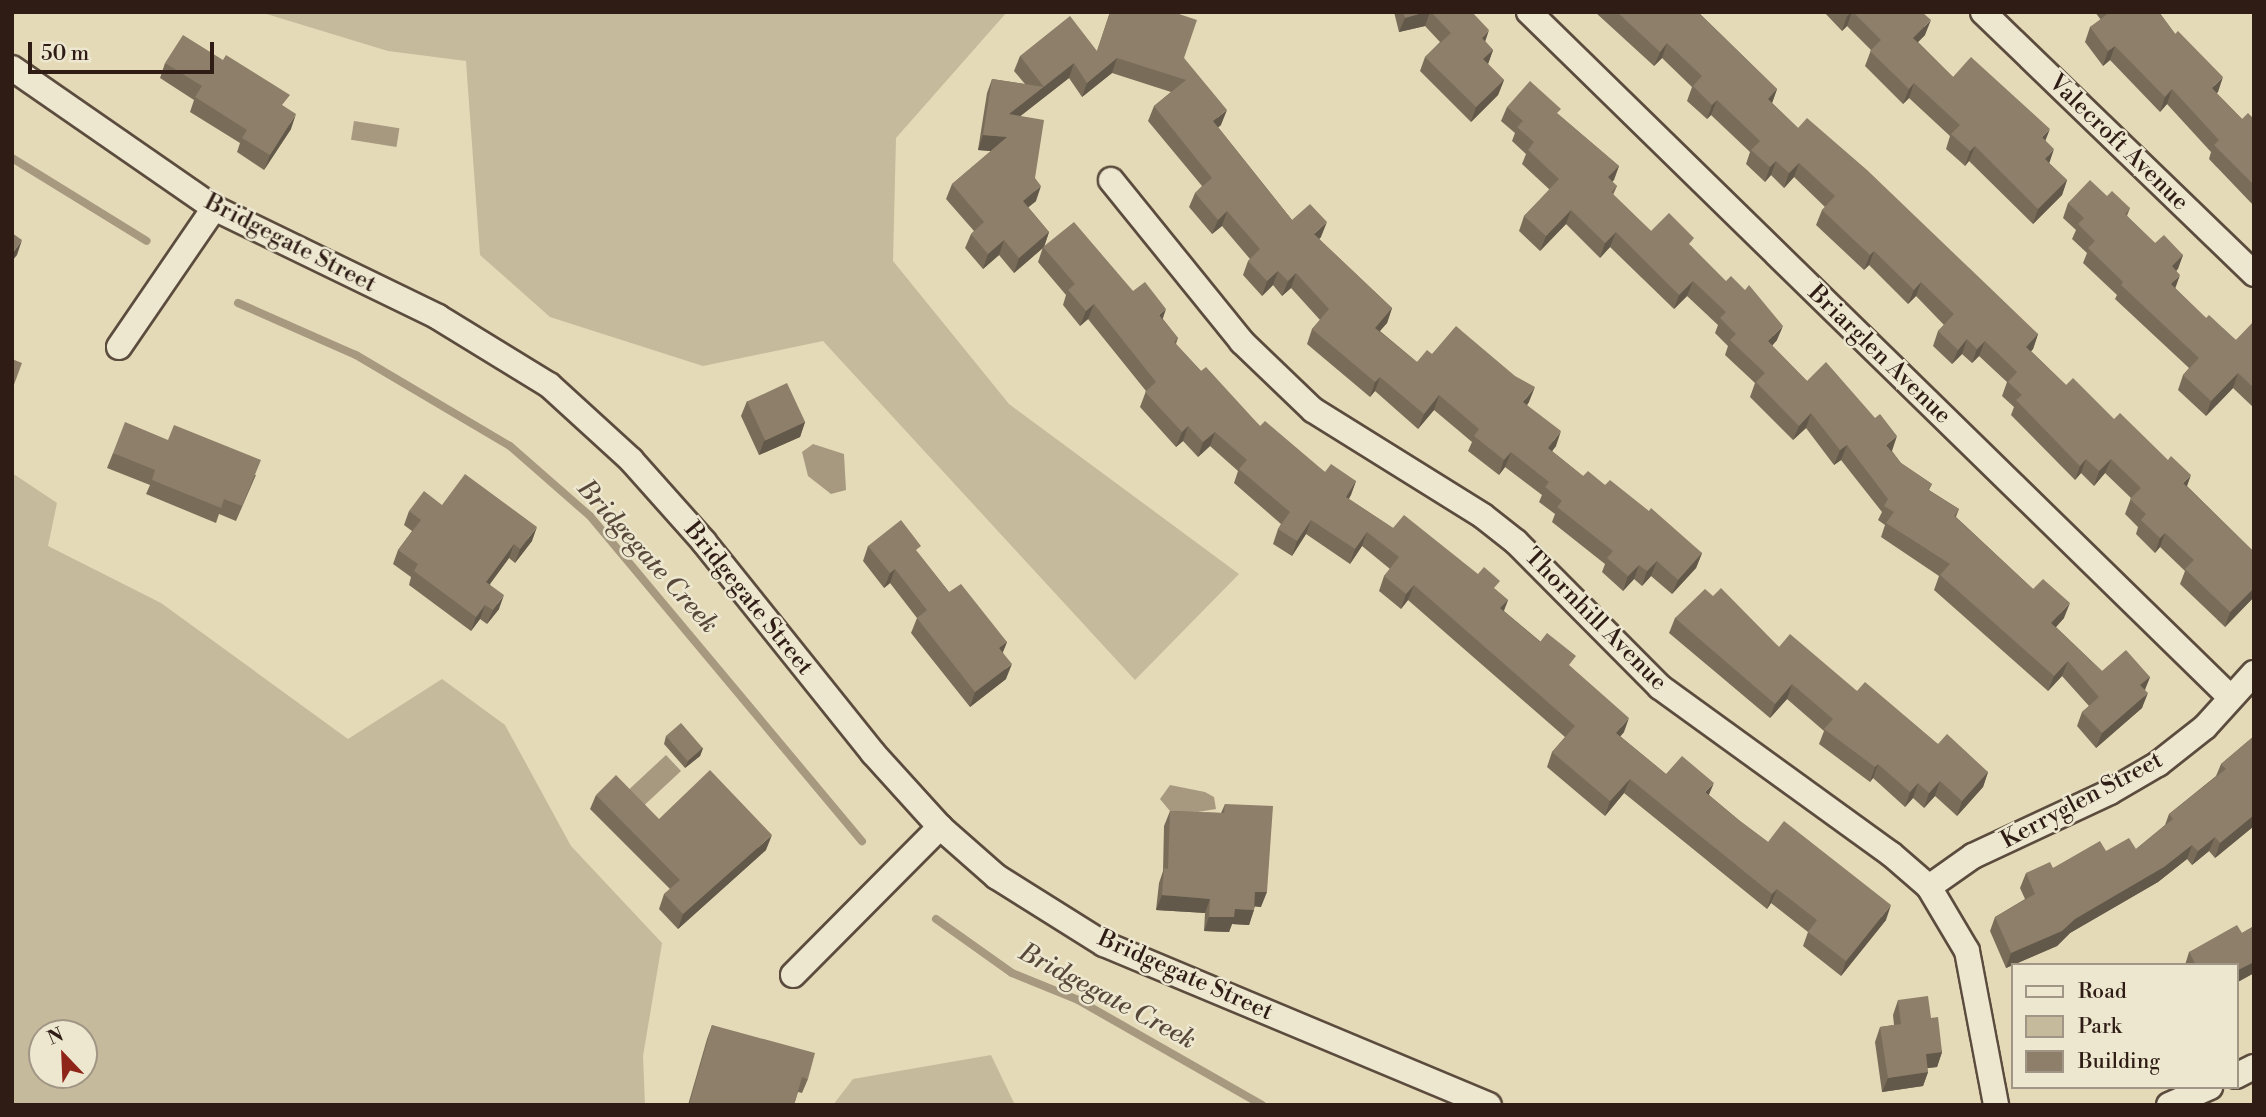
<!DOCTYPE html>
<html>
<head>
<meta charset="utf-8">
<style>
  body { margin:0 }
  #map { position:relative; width:2266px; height:1117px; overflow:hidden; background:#e4dab7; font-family:"Libre Bodoni",serif }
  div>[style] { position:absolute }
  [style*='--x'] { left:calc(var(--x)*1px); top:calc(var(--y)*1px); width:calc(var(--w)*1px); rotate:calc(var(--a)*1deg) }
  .green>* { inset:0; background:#c5ba9b }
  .water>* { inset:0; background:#a69980; transform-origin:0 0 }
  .stream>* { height:8px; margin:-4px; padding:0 4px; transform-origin:4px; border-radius:4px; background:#a69980 }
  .roads { filter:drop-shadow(2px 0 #5c4c3e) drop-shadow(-2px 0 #5c4c3e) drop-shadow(0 2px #5c4c3e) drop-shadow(0 -2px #5c4c3e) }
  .minor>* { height:24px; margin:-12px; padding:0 12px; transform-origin:12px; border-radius:12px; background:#ede7d0 }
  .wall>* { inset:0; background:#796d5a }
  .shaded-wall>* { inset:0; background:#63594a }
  .building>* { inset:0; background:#8d7f69; transform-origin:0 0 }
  span { translate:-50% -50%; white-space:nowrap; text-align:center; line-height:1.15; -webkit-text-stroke:5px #ede7d0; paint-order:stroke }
  .street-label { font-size:24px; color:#2e1c15 }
  .water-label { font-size:26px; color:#58483a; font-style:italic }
  .frame { position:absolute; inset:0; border:14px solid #2e1c15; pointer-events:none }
  .legend { position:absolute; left:2011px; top:963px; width:228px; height:126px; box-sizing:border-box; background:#ede7d0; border:2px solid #a19685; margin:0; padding:9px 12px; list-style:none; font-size:21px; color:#2e1c15 }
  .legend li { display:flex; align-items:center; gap:14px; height:35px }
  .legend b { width:35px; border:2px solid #a19685 }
  .north { position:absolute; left:28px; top:1019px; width:70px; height:70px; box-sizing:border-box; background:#ede7d0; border:2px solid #a19685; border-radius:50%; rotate:337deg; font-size:19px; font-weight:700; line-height:28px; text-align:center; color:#2e1c15 }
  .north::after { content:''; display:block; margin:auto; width:24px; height:32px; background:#8f2418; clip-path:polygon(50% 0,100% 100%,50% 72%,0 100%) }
  .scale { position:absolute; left:28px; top:42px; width:186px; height:32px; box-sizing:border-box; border:4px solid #2e1c15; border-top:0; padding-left:9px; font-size:21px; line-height:24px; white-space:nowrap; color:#2e1c15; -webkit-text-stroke:5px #ede7d0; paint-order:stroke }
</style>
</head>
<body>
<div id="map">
  <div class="green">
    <i style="clip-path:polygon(260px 12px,1007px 12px,896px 138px,893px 261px,1009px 404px,1239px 574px,1135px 680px,823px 341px,703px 366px,550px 317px,480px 255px,466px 61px,388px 51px)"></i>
    <i style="clip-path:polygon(evenodd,12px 473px,57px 503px,48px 546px,161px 603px,348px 739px,442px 679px,505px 725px,571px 846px,662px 943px,643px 1056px,645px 1105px,12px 1105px,12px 473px,42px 1033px,84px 1033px,84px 1075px,42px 1075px,42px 1033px)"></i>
    <i style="clip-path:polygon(991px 1055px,1015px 1105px,833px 1105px,853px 1079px)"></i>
  </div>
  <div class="water">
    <i style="left:354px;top:121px;width:46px;height:19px;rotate:9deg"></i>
    <i style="clip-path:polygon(813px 444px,844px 454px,846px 490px,831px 494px,808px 476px,802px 452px)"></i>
    <i style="left:666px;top:755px;width:22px;height:51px;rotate:47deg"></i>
    <i style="clip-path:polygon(1170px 785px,1205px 792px,1214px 797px,1216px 809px,1174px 816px,1160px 799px)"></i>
  </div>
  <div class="stream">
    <i style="--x:12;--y:158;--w:158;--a:31.6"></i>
    <i style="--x:238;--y:303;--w:129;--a:23.8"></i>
    <i style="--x:356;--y:355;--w:179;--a:30.6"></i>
    <i style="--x:510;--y:446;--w:106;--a:41.2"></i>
    <i style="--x:590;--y:516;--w:424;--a:50.1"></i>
    <i style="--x:936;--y:919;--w:93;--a:35.4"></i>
    <i style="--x:1012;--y:973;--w:71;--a:22.2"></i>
    <i style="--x:1078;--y:1000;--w:212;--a:29.7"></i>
  </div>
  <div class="roads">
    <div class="minor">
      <i style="--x:1529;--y:12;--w:980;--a:44.34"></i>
      <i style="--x:1983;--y:12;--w:377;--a:44"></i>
      <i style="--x:12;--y:68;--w:246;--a:34.7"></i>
      <i style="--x:214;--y:208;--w:249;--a:25.9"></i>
      <i style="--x:438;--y:317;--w:130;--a:31.5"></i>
      <i style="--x:549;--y:385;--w:111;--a:42.4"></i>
      <i style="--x:631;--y:460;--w:110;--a:48.3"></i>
      <i style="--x:704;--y:542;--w:270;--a:51.3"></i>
      <i style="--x:873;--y:753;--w:100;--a:47.8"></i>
      <i style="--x:940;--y:827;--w:76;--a:41.3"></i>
      <i style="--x:997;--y:877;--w:126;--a:32.1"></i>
      <i style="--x:1104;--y:944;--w:417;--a:22.7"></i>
      <i style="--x:1111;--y:180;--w:208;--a:51"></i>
      <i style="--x:1242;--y:342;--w:98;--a:43.8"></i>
      <i style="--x:1313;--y:410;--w:200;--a:31.9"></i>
      <i style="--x:1483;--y:516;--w:42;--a:38.2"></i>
      <i style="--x:1516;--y:542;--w:204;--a:45.2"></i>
      <i style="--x:1660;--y:687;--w:285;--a:35.9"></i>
      <i style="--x:1891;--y:854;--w:50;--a:41"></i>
      <i style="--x:1929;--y:887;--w:74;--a:59.3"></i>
      <i style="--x:1967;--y:951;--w:157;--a:79.3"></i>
      <i style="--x:119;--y:347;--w:168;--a:-55.6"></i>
      <i style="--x:1929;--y:887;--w:54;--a:-35.2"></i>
      <i style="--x:1973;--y:856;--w:151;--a:-25"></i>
      <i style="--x:2110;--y:792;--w:56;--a:-30.3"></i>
      <i style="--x:2158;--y:764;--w:60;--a:-38.2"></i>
      <i style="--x:2205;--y:727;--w:73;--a:-47.8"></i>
      <i style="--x:793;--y:975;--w:209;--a:-45.2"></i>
      <i style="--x:2236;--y:1076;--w:20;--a:-27"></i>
      <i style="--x:2169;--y:1105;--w:45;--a:-23.7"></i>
    </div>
  </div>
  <div class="wall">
    <i style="clip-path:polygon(1110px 12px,1173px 12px,1184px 58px,1221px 125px,1218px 127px,1292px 220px,1321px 237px,1319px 239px,1392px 308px,1387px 323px,1380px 331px,1417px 362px,1432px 354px,1529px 402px,1527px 405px,1556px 446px,1552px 451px,1583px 476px,1605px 485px,1702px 553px,1696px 568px,1672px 594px,1651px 576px,1642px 586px,1634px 579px,1623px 591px,1602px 572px,1605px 564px,1552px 522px,1555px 514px,1539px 502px,1542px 495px,1505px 467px,1499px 475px,1468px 451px,1472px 442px,1434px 410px,1418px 429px,1375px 391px,1370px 397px,1307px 344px,1312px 329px,1320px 320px,1291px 288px,1282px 296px,1273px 285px,1262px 296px,1243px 275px,1248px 261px,1250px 259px,1222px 226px,1212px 234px,1189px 207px,1195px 193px,1202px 186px,1148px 121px,1154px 106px,1171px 92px,1112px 73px,1082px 97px,1069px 78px,1020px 116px,1035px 178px,1036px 201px,1028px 207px,1049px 232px,1044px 247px,1014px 273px,999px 255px,983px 269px,965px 248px,971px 234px,974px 231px,946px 199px,952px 184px,991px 151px,978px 150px,987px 93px,992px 79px,1025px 84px,1014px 71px,1020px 56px,1097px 51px)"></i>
    <i style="clip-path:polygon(1394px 12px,1472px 12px,1485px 41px,1493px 50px,1488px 64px,1504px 80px,1498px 95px,1471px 122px,1420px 71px,1425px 57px,1440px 42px,1425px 26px,1399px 32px)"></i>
    <i style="clip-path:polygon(1595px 12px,1698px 12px,1777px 89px,1772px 103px,1798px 128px,2038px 334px,2033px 349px,2031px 351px,2066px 385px,2187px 486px,2252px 550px,2254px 548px,2254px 597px,2225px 627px,2180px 584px,2185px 571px,2160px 547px,2155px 553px,2136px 534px,2138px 527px,2125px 514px,2131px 498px,2105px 473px,2094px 486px,2081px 473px,2075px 480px,2011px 415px,2014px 407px,2002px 396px,2007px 382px,1979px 356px,1972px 363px,1962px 354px,1952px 364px,1933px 346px,1938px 331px,1944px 325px,1916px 296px,1908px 304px,1869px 265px,1864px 270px,1816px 225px,1822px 210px,1825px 207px,1794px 177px,1784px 188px,1771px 175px,1765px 182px,1746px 164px,1750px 152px,1711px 115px,1707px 119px,1687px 101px,1692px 87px,1662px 58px,1654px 66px)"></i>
    <i style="clip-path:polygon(1824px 12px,1922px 12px,1925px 35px,1918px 42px,1953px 77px,2046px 141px,2049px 163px,2067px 180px,2062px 195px,2033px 224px,1969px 161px,1965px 166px,1946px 149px,1950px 136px,1909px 98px,1903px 104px,1865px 66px,1871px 50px,1847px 26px,1842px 31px)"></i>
    <i style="clip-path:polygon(2095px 12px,2159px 12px,2218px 92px,2216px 93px,2242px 119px,2254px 119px,2254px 206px,2209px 159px,2211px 152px,2167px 104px,2160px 112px,2110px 60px,2103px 66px,2085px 42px,2090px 27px,2101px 20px)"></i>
    <i style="clip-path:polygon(165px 63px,285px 107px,291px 129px,264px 170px,237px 152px,240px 143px,190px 112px,194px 100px,160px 78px)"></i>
    <i style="clip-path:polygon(1507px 107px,1559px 115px,1619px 166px,1612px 182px,1617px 186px,1613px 195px,1651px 231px,1691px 246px,1777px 340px,1772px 346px,1807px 381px,1892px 451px,1901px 463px,1932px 484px,1929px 490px,1959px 509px,1956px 517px,2064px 618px,2056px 627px,2102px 671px,2150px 677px,2145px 690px,2142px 708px,2096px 748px,2077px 726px,2082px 712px,2089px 706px,2062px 676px,2048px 691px,1934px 590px,1939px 576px,1881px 537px,1885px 525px,1878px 520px,1882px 512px,1841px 460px,1834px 465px,1806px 428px,1793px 440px,1750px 397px,1755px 383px,1725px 355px,1728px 346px,1715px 333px,1718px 325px,1687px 296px,1674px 309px,1610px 247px,1600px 258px,1566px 224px,1540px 251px,1519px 231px,1524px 216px,1550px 190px,1522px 164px,1526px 154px,1512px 141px,1515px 133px,1501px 121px)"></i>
    <i style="clip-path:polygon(2107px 196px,2130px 208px,2127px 216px,2155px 243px,2183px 255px,2176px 271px,2175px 288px,2206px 318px,2236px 340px,2254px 323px,2254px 408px,2233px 388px,2206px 416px,2178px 390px,2183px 375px,2189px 368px,2115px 299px,2117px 295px,2083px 263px,2087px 253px,2072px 239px,2076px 230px,2063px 218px,2068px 203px)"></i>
    <i style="clip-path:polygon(1043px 247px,1133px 291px,1163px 319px,1178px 338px,1176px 344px,1201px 371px,1260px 426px,1325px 472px,1356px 481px,1349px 499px,1393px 528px,1496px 590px,1508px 600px,1504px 611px,1572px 668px,1624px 732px,1620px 736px,1666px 774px,1709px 795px,1740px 821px,1768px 842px,1886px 920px,1841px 976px,1803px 946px,1808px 932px,1771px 903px,1767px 909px,1624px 793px,1605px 816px,1547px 767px,1552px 752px,1565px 737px,1408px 600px,1401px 609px,1379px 591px,1384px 576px,1390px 569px,1362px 546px,1350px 564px,1306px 534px,1292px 556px,1273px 544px,1278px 529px,1281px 524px,1234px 483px,1238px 471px,1210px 446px,1198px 457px,1183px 441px,1176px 447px,1140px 407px,1146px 391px,1088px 319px,1080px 326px,1063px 305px,1066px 295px,1038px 262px)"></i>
    <i style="clip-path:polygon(747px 401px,805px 422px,800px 437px,759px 455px,741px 416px)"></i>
    <i style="clip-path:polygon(113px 453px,256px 475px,236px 521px,219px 514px,216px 523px,146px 494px,150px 485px,107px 468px)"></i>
    <i style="clip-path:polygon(442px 505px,532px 541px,515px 563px,509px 558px,490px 584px,499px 609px,487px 624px,480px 619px,471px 631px,409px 585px,411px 577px,393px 564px,398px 550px,412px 531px,404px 525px,409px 511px)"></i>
    <i style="clip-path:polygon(868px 546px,918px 553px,949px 592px,1007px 642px,1003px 652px,1006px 679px,970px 707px,911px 633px,917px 618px,890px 583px,884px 588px,863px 561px)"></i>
    <i style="clip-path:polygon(1713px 596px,1779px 647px,1857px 691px,1938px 744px,1988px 772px,1983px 787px,1957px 816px,1935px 796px,1924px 808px,1913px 798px,1905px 807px,1873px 778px,1870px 782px,1819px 744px,1824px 731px,1787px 699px,1770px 718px,1669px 633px,1675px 618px)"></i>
    <i style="clip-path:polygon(666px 736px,703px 748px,700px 756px,685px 768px,664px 744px)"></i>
    <i style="clip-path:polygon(2254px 736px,2254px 826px,2215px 858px,2209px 851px,2192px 865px,2187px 859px,2158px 882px,2070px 933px,2057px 946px,2006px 968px,1990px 931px,1995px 917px,2025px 899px,2020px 888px,2026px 873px,2053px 868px,2106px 851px,2136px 849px,2165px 825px,2169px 814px,2216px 776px,2221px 764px)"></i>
    <i style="clip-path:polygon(596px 795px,659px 819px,766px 850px,678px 929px,659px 909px,664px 894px,670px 889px,590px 809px)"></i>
    <i style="clip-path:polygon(1225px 804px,1261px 907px,1255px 906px,1249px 925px,1232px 924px,1229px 932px,1204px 931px,1205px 913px,1156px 910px,1159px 883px,1163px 871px,1164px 826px,1170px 811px,1221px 813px)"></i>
    <i style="clip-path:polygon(2254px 926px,2254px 973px,2236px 983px,2238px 986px,2236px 991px,2236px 965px,2185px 965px,2189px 952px,2242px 933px)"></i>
    <i style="clip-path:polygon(1898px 1000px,1931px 1018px,1942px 1052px,1937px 1067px,1927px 1068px,1928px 1072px,1923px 1086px,1882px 1092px,1875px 1042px,1880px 1027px,1894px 1025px,1893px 1015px)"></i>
    <i style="clip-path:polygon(712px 1025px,808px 1079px,802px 1093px,798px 1092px,794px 1105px,688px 1105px,707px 1039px)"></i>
  </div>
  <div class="shaded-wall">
    <i style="clip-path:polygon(1426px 12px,1430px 12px,1425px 26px,1399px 32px,1405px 18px)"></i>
    <i style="clip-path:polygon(1852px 12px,1847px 26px,1842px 31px,1847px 16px)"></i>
    <i style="clip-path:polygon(1931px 20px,1925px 35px,1908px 52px,1913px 38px)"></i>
    <i style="clip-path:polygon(1489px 30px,1484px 45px,1482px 38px)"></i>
    <i style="clip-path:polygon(1667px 43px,1662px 58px,1654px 66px,1660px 52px)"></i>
    <i style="clip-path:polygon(2115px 46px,2110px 60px,2103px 66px,2108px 51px)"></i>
    <i style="clip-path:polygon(1493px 50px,1488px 64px,1483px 59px)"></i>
    <i style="clip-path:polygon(1117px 58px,1112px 73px,1082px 97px,1087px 83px)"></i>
    <i style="clip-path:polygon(1074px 63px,1069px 78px,1004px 129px,1009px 114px)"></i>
    <i style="clip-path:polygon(2223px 77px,2218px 92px,2206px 103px,2212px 88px)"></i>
    <i style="clip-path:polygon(1504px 80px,1498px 95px,1471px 122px,1476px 107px)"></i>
    <i style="clip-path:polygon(1914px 83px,1909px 98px,1903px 104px,1909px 89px)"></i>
    <i style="clip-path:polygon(1777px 89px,1772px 103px,1768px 99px)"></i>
    <i style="clip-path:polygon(2172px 89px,2167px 104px,2160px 112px,2165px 97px)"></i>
    <i style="clip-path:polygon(1717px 100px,1711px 115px,1707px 119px,1712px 105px)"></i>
    <i style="clip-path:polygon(1227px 110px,1221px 125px,1208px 136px,1213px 121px)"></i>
    <i style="clip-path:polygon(296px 114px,291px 129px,264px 170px,270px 155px)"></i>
    <i style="clip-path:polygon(2050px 129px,2044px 144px,2042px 137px)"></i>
    <i style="clip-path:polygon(983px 135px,1007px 137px,1002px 152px,978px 150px)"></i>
    <i style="clip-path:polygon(1975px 146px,1969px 161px,1965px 166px,1970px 151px)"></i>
    <i style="clip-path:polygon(2054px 149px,2049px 164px,2045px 159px)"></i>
    <i style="clip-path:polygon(1776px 161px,1771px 175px,1765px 182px,1770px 167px)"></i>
    <i style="clip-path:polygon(1799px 163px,1794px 177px,1784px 188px,1789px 173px)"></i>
    <i style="clip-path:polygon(1619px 166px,1614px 180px,1602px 192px,1608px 177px)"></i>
    <i style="clip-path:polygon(2067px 180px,2062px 195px,2033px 224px,2038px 209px)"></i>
    <i style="clip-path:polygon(1041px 186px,1036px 201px,1018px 216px,1023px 201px)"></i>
    <i style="clip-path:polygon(1571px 210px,1566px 224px,1540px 251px,1546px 236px)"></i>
    <i style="clip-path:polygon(1227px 211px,1222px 226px,1212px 234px,1218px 220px)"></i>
    <i style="clip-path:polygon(1327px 222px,1321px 237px,1309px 249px,1314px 234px)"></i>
    <i style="clip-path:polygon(1049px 232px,1044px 247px,1014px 273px,1019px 258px)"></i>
    <i style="clip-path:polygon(1616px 232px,1610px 247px,1600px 258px,1605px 243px)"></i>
    <i style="clip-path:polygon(22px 240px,17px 255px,12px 261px,12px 254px)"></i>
    <i style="clip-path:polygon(1004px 240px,999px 255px,983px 269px,988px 254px)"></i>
    <i style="clip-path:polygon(1874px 251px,1869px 265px,1864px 270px,1870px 255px)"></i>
    <i style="clip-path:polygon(2183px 255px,2178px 269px,2166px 281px,2172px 266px)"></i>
    <i style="clip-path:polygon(1278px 271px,1273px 285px,1262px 296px,1267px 281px)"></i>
    <i style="clip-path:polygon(1296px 273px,1291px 288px,1282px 296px,1288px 281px)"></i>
    <i style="clip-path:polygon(2180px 275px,2175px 289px,2171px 284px)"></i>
    <i style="clip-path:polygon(1693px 281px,1687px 296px,1674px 309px,1679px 295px)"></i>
    <i style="clip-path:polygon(1921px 282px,1916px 296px,1908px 304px,1914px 290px)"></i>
    <i style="clip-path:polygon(1094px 304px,1088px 319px,1080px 326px,1086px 311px)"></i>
    <i style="clip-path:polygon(1392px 308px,1387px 323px,1370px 342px,1375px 328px)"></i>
    <i style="clip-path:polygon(1166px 309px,1161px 324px,1159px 315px)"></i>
    <i style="clip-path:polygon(1783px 326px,1777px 340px,1762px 356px,1768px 341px)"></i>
    <i style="clip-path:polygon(2038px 334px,2033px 349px,2021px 362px,2026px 347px)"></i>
    <i style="clip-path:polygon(1967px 339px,1962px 354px,1952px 364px,1958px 350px)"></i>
    <i style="clip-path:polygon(1985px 341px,1979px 356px,1972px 363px,1977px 349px)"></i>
    <i style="clip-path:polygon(2238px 373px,2233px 388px,2206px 416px,2211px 401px)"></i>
    <i style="clip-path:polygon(1380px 377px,1375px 391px,1370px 397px,1375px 382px)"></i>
    <i style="clip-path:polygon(1535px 387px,1529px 402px,1518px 417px,1523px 402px)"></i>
    <i style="clip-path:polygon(1439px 395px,1434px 410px,1418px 429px,1424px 414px)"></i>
    <i style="clip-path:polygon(1811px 413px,1806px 428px,1793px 440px,1799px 426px)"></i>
    <i style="clip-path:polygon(805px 422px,800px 437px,759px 455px,764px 441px)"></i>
    <i style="clip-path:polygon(1188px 426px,1183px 441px,1176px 447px,1182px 432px)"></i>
    <i style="clip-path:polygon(1561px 431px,1556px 446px,1543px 463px,1548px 448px)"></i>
    <i style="clip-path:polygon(1215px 432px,1210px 446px,1198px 457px,1203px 442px)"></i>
    <i style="clip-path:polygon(1897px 436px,1892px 451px,1881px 459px,1886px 445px)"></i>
    <i style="clip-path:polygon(1847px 445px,1841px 460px,1834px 465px,1840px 450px)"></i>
    <i style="clip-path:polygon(1511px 452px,1505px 467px,1499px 475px,1504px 460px)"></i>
    <i style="clip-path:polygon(2086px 459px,2081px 473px,2075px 480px,2080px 466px)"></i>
    <i style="clip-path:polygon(2111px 459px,2105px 473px,2094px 486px,2099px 471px)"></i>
    <i style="clip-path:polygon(2191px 475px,2186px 489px,2183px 483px)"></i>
    <i style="clip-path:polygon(1356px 481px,1351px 495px,1340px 512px,1346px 497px)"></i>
    <i style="clip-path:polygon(1311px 520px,1306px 534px,1292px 556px,1297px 541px)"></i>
    <i style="clip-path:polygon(537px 527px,532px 541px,515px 563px,520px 549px)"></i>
    <i style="clip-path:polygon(1367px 532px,1362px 546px,1350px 564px,1355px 549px)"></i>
    <i style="clip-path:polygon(2165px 533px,2160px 547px,2155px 553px,2160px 538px)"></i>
    <i style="clip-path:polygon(514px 544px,509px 558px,481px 596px,486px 582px)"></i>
    <i style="clip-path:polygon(1702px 553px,1696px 568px,1672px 594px,1678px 580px)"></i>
    <i style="clip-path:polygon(1657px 561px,1651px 576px,1642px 586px,1647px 571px)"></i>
    <i style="clip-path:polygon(1639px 565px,1634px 579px,1623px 591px,1628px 576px)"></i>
    <i style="clip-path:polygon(895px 569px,890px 583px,884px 588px,890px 573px)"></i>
    <i style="clip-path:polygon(1414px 585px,1408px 600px,1401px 609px,1406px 594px)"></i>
    <i style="clip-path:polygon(2254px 588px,2254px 597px,2225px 627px,2230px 612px)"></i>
    <i style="clip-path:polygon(504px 595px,499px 609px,487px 624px,493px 610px)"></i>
    <i style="clip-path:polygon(1508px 600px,1502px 614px,1500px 608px)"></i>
    <i style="clip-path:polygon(2070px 603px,2064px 618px,2046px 638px,2051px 623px)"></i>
    <i style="clip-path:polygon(485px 605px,480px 619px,471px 631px,476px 617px)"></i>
    <i style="clip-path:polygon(1007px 642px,1001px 656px,999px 648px)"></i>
    <i style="clip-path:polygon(2068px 661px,2062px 676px,2048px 691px,2054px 676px)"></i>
    <i style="clip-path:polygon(1012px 664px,1006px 679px,970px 707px,975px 692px)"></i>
    <i style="clip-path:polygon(2150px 677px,2144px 691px,2140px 685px)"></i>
    <i style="clip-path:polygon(1792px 684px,1787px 699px,1770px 718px,1775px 704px)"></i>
    <i style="clip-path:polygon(2148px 693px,2142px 708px,2096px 748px,2102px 733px)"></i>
    <i style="clip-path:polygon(1629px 718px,1624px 732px,1611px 748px,1616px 733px)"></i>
    <i style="clip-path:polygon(703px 748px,700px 756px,685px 768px,688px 761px)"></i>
    <i style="clip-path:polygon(1878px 764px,1873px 778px,1870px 782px,1875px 767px)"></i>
    <i style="clip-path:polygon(1988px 772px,1983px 787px,1957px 816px,1962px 801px)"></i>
    <i style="clip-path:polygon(1630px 779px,1624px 793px,1605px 816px,1610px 801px)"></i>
    <i style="clip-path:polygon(1940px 781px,1935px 796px,1924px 808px,1929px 793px)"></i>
    <i style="clip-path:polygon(1714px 783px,1708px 797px,1705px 792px)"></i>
    <i style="clip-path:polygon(1918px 783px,1913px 798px,1905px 807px,1910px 792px)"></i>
    <i style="clip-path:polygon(2254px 815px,2254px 826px,2215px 858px,2220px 843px)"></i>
    <i style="clip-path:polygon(772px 835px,766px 850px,678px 929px,683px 914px)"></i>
    <i style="clip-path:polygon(2215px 837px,2209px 851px,2192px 865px,2198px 851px)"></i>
    <i style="clip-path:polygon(2192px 845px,2187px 859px,2158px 882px,2070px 933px,2057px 946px,2006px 968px,2011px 953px,2075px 919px)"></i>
    <i style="clip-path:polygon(1777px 889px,1771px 903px,1767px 909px,1772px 894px)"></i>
    <i style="clip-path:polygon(1255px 892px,1267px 892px,1261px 907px,1250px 906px)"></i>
    <i style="clip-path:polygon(1162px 895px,1210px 899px,1205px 913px,1156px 910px)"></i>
    <i style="clip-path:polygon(1891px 905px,1886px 920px,1841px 976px,1846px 961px)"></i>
    <i style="clip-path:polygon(1235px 909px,1254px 910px,1249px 925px,1232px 924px,1229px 932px,1204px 931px,1209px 917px)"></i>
    <i style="clip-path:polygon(2254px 962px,2254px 973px,2236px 983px,2236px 971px)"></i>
    <i style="clip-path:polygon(1942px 1052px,1937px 1067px,1920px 1069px,1926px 1054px)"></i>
    <i style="clip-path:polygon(1928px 1072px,1923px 1086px,1882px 1092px,1888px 1078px)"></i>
  </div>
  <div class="building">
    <i style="clip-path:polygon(1110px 12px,1173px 12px,1197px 20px,1184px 58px,1227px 110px,1213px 121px,1292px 220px,1310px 204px,1327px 222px,1314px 234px,1392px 308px,1375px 328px,1417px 362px,1427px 350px,1432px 354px,1456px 326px,1515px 376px,1535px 387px,1523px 402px,1561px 431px,1548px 448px,1583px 476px,1588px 471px,1605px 485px,1610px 480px,1649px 511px,1651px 508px,1702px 553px,1678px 580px,1657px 561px,1647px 571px,1639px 565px,1628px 576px,1607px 558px,1613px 551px,1557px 507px,1562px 501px,1545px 487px,1549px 482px,1511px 452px,1504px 460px,1474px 436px,1479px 429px,1439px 395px,1424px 414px,1380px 377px,1375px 382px,1312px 329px,1329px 309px,1296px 273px,1288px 281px,1278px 271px,1267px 281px,1248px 261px,1260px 249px,1227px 211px,1218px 220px,1195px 193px,1212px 178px,1154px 106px,1186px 80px,1117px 58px,1087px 83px,1074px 63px,1009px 114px,1044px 120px,1035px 178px,1041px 186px,1023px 201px,1049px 232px,1019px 258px,1004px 240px,988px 254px,971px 234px,984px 222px,952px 184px,1007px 137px,983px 135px,992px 79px,1044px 87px,1020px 56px,1070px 16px,1097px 51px)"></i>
    <i style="clip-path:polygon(1403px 12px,1426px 12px,1405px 18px)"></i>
    <i style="clip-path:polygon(1431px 12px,1472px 12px,1489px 30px,1482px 38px,1493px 50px,1483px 59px,1504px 80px,1476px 107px,1425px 57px,1451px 33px)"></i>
    <i style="clip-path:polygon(1617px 12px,1698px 12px,1777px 89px,1768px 99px,1798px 128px,1807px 118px,1867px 170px,2038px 334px,2026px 347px,2066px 385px,2073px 378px,2114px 419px,2120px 413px,2168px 460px,2171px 456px,2191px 475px,2183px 483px,2252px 550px,2254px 548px,2254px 588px,2230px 612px,2185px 569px,2194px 560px,2165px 533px,2160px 538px,2141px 520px,2146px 514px,2130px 499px,2141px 488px,2111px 459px,2099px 471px,2086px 459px,2080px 466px,2016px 400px,2022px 395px,2008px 382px,2017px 372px,1985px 341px,1977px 349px,1967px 339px,1958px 350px,1938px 331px,1954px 314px,1921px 282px,1914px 290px,1874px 251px,1870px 255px,1822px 210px,1835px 196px,1799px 163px,1789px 173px,1776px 161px,1770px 167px,1751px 150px,1760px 141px,1717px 100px,1712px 105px,1693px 86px,1702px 76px,1667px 43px,1660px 52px)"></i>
    <i style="clip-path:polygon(1853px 12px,1922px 12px,1931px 20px,1913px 38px,1953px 77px,1971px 57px,2050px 129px,2042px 137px,2054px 149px,2045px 159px,2067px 180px,2038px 209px,1975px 146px,1970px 151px,1951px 134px,1960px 125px,1914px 83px,1909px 89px,1870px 51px,1881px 40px)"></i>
    <i style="clip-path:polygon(2110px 12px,2159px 12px,2175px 34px,2178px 31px,2223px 77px,2212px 88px,2242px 119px,2248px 113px,2254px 119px,2254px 185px,2214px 145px,2219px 140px,2172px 89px,2165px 97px,2115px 46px,2108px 51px,2090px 27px)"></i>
    <i style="clip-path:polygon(183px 35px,223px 60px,226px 55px,290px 95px,282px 105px,296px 114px,270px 155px,242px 138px,247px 130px,195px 97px,202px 86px,165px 63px)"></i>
    <i style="clip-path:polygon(1530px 81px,1561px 109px,1557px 113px,1619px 166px,1608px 177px,1617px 186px,1611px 192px,1651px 231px,1669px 213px,1694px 238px,1689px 244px,1726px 281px,1731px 276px,1745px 290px,1749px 285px,1783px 326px,1768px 341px,1807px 381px,1826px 362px,1875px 418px,1880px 414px,1897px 436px,1886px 445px,1901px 463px,1932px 484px,1928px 490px,1959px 509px,1954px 516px,2033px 589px,2043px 579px,2070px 603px,2051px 623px,2102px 671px,2126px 650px,2150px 677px,2140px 685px,2148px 693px,2102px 733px,2082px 712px,2099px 697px,2068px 661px,2054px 676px,1940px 575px,1950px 564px,1886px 523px,1894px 512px,1884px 506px,1888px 499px,1847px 445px,1840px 450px,1811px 413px,1799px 426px,1756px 382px,1765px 373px,1730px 340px,1736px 334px,1720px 318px,1726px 312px,1693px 281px,1679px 295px,1616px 232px,1605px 243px,1571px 210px,1546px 236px,1524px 216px,1559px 179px,1528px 150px,1534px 142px,1517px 127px,1523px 121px,1507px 107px)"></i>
    <i style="clip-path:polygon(2090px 180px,2107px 196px,2112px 191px,2130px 208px,2125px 214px,2155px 243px,2164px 235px,2183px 255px,2172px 266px,2180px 275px,2171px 284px,2206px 318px,2209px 315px,2236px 340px,2253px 322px,2254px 323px,2254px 388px,2238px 373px,2211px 401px,2183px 375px,2199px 358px,2121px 285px,2123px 282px,2088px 248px,2095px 241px,2078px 224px,2084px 218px,2068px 203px)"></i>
    <i style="clip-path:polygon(1074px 222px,1133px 291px,1145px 282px,1166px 309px,1159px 315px,1178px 338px,1174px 342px,1201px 371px,1206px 367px,1260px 426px,1265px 421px,1325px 472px,1331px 464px,1356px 481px,1346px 497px,1393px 528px,1404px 515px,1478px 574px,1484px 567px,1500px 581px,1494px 588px,1508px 600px,1500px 608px,1540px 642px,1547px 633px,1576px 656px,1569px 665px,1629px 718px,1616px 733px,1666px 774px,1682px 756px,1714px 783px,1705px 792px,1740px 821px,1768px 842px,1784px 821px,1891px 905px,1846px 961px,1808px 932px,1817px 920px,1777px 889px,1772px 894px,1630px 779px,1610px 801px,1552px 752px,1575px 726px,1414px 585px,1406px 594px,1384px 576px,1399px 557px,1367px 532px,1355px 549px,1311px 520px,1297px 541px,1278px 529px,1290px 512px,1239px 469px,1247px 460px,1215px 432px,1203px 442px,1188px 426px,1182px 432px,1145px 392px,1156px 382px,1094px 304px,1086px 311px,1068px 290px,1075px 284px,1043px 247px)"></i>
    <i style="clip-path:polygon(12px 233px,22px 240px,12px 254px)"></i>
    <i style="clip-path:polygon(12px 359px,22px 363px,12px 390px)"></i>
    <i style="left:787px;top:383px;width:43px;height:44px;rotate:65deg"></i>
    <i style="clip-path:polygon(125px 422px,168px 440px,174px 425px,261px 460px,242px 506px,224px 499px,221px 508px,152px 480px,155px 470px,113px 453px)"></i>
    <i style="clip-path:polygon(465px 474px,537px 527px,520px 549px,514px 544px,486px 582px,504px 595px,493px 610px,485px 605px,476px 617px,414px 571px,418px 564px,398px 550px,421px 520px,409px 511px,424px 491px,442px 505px)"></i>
    <i style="clip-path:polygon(901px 520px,921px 546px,916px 550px,949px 592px,961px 584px,1007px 642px,999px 648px,1012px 664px,975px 692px,917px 618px,927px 610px,895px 569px,890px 573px,868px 546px)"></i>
    <i style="clip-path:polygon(1721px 588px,1779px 647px,1790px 634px,1857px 691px,1865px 682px,1938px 744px,1947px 734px,1988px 772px,1962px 801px,1940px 781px,1929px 793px,1918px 783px,1910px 792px,1878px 764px,1875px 767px,1824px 729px,1833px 719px,1792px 684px,1775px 704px,1675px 618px,1705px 589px,1713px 596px)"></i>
    <i style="left:681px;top:723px;width:33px;height:20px;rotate:49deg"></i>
    <i style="clip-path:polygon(2254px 736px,2254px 815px,2220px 843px,2215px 837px,2198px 851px,2192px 845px,2164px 867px,2075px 919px,2062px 931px,2011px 953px,1995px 917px,2035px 894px,2026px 873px,2050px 862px,2053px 868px,2100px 841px,2106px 851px,2129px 838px,2136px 849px,2173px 819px,2169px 814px,2226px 769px,2221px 764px)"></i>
    <i style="clip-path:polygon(710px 770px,772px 835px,683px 914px,664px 894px,680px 880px,596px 795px,616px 775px,659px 819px)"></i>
    <i style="clip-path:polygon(1225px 804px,1273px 806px,1267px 892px,1255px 892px,1254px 910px,1235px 909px,1234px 917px,1209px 917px,1210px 899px,1162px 895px,1164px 868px,1168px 869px,1170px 811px,1224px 813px)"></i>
    <i style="clip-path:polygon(2237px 925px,2242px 933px,2254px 926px,2254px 962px,2236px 971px,2236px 965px,2196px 965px,2189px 952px)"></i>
    <i style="clip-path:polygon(1928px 996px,1931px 1018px,1938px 1017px,1942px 1052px,1926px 1054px,1928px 1072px,1888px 1078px,1880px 1027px,1901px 1024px,1898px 1000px)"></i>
    <i style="clip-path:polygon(712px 1025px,815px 1053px,808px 1079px,802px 1077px,794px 1105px,689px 1105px)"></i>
  </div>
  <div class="street-label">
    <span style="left:2118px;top:143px;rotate:44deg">Valecroft Avenue</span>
    <span style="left:290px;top:244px;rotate:27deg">Bridgegate Street</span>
    <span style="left:1879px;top:355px;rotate:44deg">Briarglen Avenue</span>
    <span style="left:748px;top:599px;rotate:51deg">Bridgegate Street</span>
    <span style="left:1595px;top:620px;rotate:45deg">Thornhill Avenue</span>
    <span style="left:2082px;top:801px;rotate:-28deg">Kerryglen Street</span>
    <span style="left:1185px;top:976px;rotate:24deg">Bridgegate Street</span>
  </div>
  <div class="water-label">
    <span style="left:647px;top:557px;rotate:48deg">Bridgegate Creek</span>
    <span style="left:1107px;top:997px;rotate:28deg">Bridgegate Creek</span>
  </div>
  <div class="frame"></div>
  <ul class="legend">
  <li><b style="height:9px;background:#ede7d0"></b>Road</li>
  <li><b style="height:19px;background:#c5ba9b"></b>Park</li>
  <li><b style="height:19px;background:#8d7f69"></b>Building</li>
  </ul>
  <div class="north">N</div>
  <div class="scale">50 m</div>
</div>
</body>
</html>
